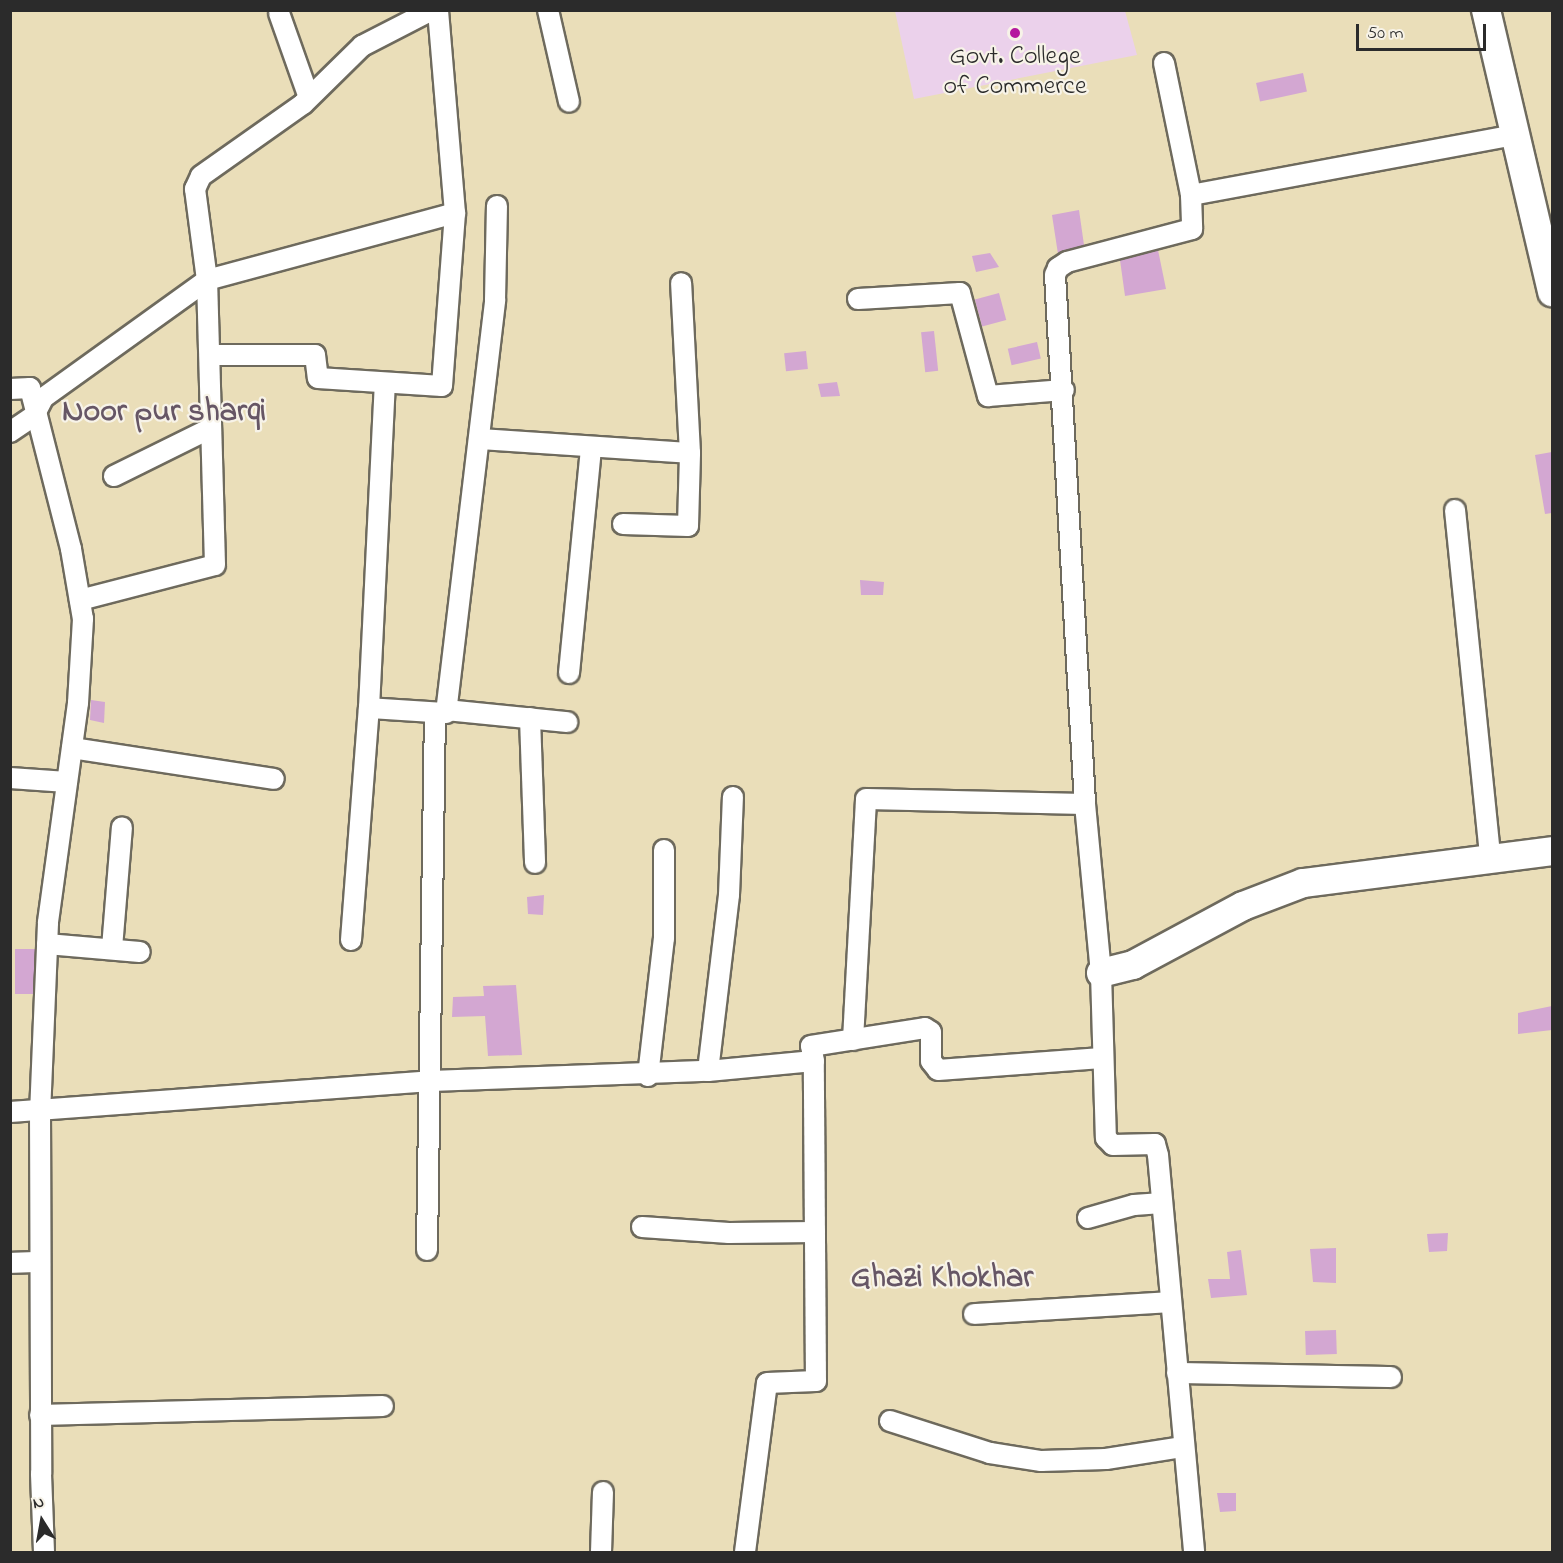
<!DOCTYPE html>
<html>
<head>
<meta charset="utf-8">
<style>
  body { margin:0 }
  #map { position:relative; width:1563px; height:1563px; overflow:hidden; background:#eadeb9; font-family:"Indie Flower",sans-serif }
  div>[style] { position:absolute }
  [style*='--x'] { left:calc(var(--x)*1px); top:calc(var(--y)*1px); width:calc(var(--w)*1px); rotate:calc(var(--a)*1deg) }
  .built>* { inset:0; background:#ebd1eb }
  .building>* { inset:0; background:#d3a7d2; transform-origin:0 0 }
  .roads { filter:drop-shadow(2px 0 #6e6a5d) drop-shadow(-2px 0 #6e6a5d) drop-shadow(0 2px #6e6a5d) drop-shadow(0 -2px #6e6a5d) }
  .street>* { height:20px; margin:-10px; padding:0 10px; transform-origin:10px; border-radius:10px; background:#fff }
  .secondary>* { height:28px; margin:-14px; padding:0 14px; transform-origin:14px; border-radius:14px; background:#fff }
  .dots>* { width:16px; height:16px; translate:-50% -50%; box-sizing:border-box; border:3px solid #f7f3e8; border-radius:50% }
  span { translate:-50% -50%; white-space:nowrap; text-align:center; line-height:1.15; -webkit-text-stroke:4.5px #f7f3e8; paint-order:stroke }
  .poi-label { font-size:26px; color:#2b2b2b }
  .district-label { font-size:32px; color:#665665; font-weight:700 }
  .frame { position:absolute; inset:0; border:12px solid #2b2b2b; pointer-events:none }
  .north { position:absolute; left:12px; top:1491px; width:60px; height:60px; -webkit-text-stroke:4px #f7f3e8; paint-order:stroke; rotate:349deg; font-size:16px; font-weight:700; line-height:24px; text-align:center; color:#2b2b2b }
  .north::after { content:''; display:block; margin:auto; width:21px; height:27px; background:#2b2b2b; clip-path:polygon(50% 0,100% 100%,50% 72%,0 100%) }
  .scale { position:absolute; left:1356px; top:24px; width:130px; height:27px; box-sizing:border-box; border:3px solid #2b2b2b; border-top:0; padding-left:8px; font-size:18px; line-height:21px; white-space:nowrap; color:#2b2b2b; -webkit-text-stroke:4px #f7f3e8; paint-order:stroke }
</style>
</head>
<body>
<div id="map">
  <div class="built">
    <i style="clip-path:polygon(895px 11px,1125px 11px,1137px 55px,914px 99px)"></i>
  </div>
  <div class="building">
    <i style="left:1303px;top:73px;width:19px;height:48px;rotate:78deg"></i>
    <i style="clip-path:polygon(1079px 210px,1084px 245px,1058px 254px,1052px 215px)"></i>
    <i style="clip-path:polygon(1158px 250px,1166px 289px,1125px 296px,1120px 260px)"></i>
    <i style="clip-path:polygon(990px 253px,999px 267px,976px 272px,972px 256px)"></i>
    <i style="left:999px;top:293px;width:28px;height:25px;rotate:75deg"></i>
    <i style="left:934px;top:331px;width:40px;height:13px;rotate:84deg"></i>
    <i style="left:1037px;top:342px;width:17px;height:30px;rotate:77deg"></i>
    <i style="left:806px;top:351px;width:18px;height:22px;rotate:84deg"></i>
    <i style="clip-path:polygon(837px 382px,840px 396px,821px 397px,818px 384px)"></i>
    <i style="clip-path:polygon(1552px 452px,1552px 513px,1545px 514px,1535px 455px)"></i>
    <i style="clip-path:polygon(860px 580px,884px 582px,883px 595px,861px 595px)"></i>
    <i style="clip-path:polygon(91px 700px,105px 702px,104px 723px,90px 720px)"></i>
    <i style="clip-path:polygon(544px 895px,543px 915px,528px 914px,527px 897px)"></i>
    <i style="left:15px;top:949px;width:20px;height:45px"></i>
    <i style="clip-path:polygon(516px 985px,522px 1055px,488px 1056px,485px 1016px,452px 1017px,453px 997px,484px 996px,483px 986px)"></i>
    <i style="clip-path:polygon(1552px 1006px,1552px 1030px,1518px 1034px,1518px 1013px)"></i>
    <i style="clip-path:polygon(1448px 1233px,1447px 1251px,1429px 1252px,1427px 1234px)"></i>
    <i style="clip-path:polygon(1336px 1248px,1336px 1283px,1313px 1282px,1310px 1249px)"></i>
    <i style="clip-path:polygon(1241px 1250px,1247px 1295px,1211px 1298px,1208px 1279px,1230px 1279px,1227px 1252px)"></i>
    <i style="left:1336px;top:1330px;width:24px;height:31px;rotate:88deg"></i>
    <i style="clip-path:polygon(1217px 1493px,1236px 1493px,1236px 1511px,1220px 1512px)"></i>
  </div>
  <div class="roads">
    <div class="street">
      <i style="--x:548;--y:10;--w:94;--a:77.1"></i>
      <i style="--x:279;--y:13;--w:87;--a:70.5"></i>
      <i style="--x:1164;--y:63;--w:135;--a:78.4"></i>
      <i style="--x:1191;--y:195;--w:34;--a:88"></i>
      <i style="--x:1192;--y:229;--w:129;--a:165.2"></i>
      <i style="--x:1067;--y:262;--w:11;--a:146"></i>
      <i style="--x:1058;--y:268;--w:8;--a:113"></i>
      <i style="--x:1055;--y:275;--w:530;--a:86.75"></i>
      <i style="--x:1085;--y:804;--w:170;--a:84.6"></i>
      <i style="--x:1101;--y:973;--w:165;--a:88.3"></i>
      <i style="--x:1106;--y:1138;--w:10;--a:45"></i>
      <i style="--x:1113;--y:1145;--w:42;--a:-1.4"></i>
      <i style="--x:1155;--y:1144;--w:11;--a:75"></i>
      <i style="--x:1158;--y:1155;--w:399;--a:84.8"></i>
      <i style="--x:1191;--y:195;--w:330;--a:-10.5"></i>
      <i style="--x:858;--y:299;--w:102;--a:-3.4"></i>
      <i style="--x:960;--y:293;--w:107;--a:74.8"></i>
      <i style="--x:988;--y:396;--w:76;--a:-4.5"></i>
      <i style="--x:210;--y:355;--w:105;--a:0"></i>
      <i style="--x:315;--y:355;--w:23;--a:83"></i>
      <i style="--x:318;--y:378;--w:124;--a:3.7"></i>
      <i style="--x:442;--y:386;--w:173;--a:-85.7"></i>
      <i style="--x:455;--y:213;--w:204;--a:-94.8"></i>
      <i style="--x:10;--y:389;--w:20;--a:-3"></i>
      <i style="--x:30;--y:388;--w:166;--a:75.7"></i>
      <i style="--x:71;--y:549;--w:71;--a:80.3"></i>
      <i style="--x:83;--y:619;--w:84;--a:93.4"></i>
      <i style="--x:78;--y:703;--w:222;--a:97.8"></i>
      <i style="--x:48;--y:923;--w:188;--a:92.4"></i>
      <i style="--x:40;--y:1111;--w:363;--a:89.8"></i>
      <i style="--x:41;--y:1474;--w:78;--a:87.8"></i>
      <i style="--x:10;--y:432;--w:29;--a:-34"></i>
      <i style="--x:34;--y:416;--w:20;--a:-63"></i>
      <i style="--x:43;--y:398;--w:202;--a:-35.7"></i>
      <i style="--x:207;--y:280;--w:92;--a:-97.5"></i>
      <i style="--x:195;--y:189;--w:14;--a:-65"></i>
      <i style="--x:201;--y:176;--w:125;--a:-35.2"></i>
      <i style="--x:303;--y:104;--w:83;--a:-44.5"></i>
      <i style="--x:362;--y:46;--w:79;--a:-27.2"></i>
      <i style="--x:479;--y:439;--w:211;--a:3.8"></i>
      <i style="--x:114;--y:476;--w:108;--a:-26.3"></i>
      <i style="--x:1455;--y:510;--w:349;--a:84.2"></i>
      <i style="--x:623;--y:524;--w:65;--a:1.8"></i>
      <i style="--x:688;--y:526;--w:73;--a:-88.4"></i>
      <i style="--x:690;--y:453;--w:170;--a:-93"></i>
      <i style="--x:80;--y:600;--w:139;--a:-14.5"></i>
      <i style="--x:215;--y:565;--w:285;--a:-91.6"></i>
      <i style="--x:207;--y:280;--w:257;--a:-15.1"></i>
      <i style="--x:569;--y:673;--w:226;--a:-84.4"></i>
      <i style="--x:369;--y:708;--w:77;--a:3.7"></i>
      <i style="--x:446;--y:713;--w:416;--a:-83.2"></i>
      <i style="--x:495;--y:300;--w:94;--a:-88.8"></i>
      <i style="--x:446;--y:710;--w:122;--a:5.7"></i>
      <i style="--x:530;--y:718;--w:145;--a:88"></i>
      <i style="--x:72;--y:748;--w:204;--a:8.7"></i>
      <i style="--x:10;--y:778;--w:57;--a:4"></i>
      <i style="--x:351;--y:940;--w:233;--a:-85.6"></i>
      <i style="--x:369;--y:708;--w:325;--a:-87.2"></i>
      <i style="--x:47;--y:944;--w:93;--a:4.9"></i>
      <i style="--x:112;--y:948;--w:121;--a:-85.3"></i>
      <i style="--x:853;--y:1040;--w:241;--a:-86.9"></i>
      <i style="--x:866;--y:799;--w:219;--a:1.3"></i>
      <i style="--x:708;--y:1071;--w:177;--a:-83.2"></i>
      <i style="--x:729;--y:895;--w:98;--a:-87.7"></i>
      <i style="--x:648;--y:1076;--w:139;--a:-83.4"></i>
      <i style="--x:664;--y:938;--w:88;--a:-90"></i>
      <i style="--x:10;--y:1112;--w:422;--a:-4.2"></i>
      <i style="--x:431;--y:1081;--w:277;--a:-2.1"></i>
      <i style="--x:708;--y:1071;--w:106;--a:-5.4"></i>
      <i style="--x:814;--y:1061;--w:15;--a:-101"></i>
      <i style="--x:811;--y:1046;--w:115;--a:-9"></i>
      <i style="--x:925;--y:1028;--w:7;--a:34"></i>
      <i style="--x:931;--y:1032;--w:29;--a:90"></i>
      <i style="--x:931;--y:1061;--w:11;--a:52"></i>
      <i style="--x:938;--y:1070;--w:164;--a:-4.2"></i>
      <i style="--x:1088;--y:1218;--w:48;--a:-15.8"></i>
      <i style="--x:1134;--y:1205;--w:28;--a:-4"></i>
      <i style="--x:642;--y:1227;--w:87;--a:3.9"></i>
      <i style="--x:729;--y:1233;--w:86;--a:-0.7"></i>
      <i style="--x:427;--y:1250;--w:537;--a:-89.15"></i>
      <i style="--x:10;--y:1263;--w:30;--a:-2"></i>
      <i style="--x:974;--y:1314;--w:196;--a:-3.5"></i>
      <i style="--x:1177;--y:1373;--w:214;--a:1.1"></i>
      <i style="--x:40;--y:1415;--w:343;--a:-1.5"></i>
      <i style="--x:890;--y:1421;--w:105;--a:17.7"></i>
      <i style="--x:990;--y:1453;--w:52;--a:8.9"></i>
      <i style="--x:1041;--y:1461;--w:65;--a:-1.8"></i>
      <i style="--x:1106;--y:1459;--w:78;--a:-8.9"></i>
      <i style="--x:601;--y:1552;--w:60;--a:-88.1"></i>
      <i style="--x:745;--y:1552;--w:170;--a:-82.6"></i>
      <i style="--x:767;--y:1383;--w:49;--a:-2.3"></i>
      <i style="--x:816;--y:1381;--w:320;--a:-90.4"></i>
    </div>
    <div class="secondary">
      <i style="--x:1486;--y:10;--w:290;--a:76.8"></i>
      <i style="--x:1101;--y:973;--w:33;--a:-14"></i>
      <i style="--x:1133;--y:965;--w:125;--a:-28.2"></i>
      <i style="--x:1243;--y:906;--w:64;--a:-21"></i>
      <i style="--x:1303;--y:883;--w:251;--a:-7.3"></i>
    </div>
  </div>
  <div class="dots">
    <i style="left:1015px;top:33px;background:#b5179e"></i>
  </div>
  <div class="poi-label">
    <span style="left:1015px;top:73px">Govt. College<br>of Commerce</span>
  </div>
  <div class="district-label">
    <span style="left:164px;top:413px">Noor pur sharqi</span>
    <span style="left:942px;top:1279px">Ghazi Khokhar</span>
  </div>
  <div class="frame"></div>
  <div class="north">N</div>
  <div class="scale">50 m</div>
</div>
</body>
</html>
